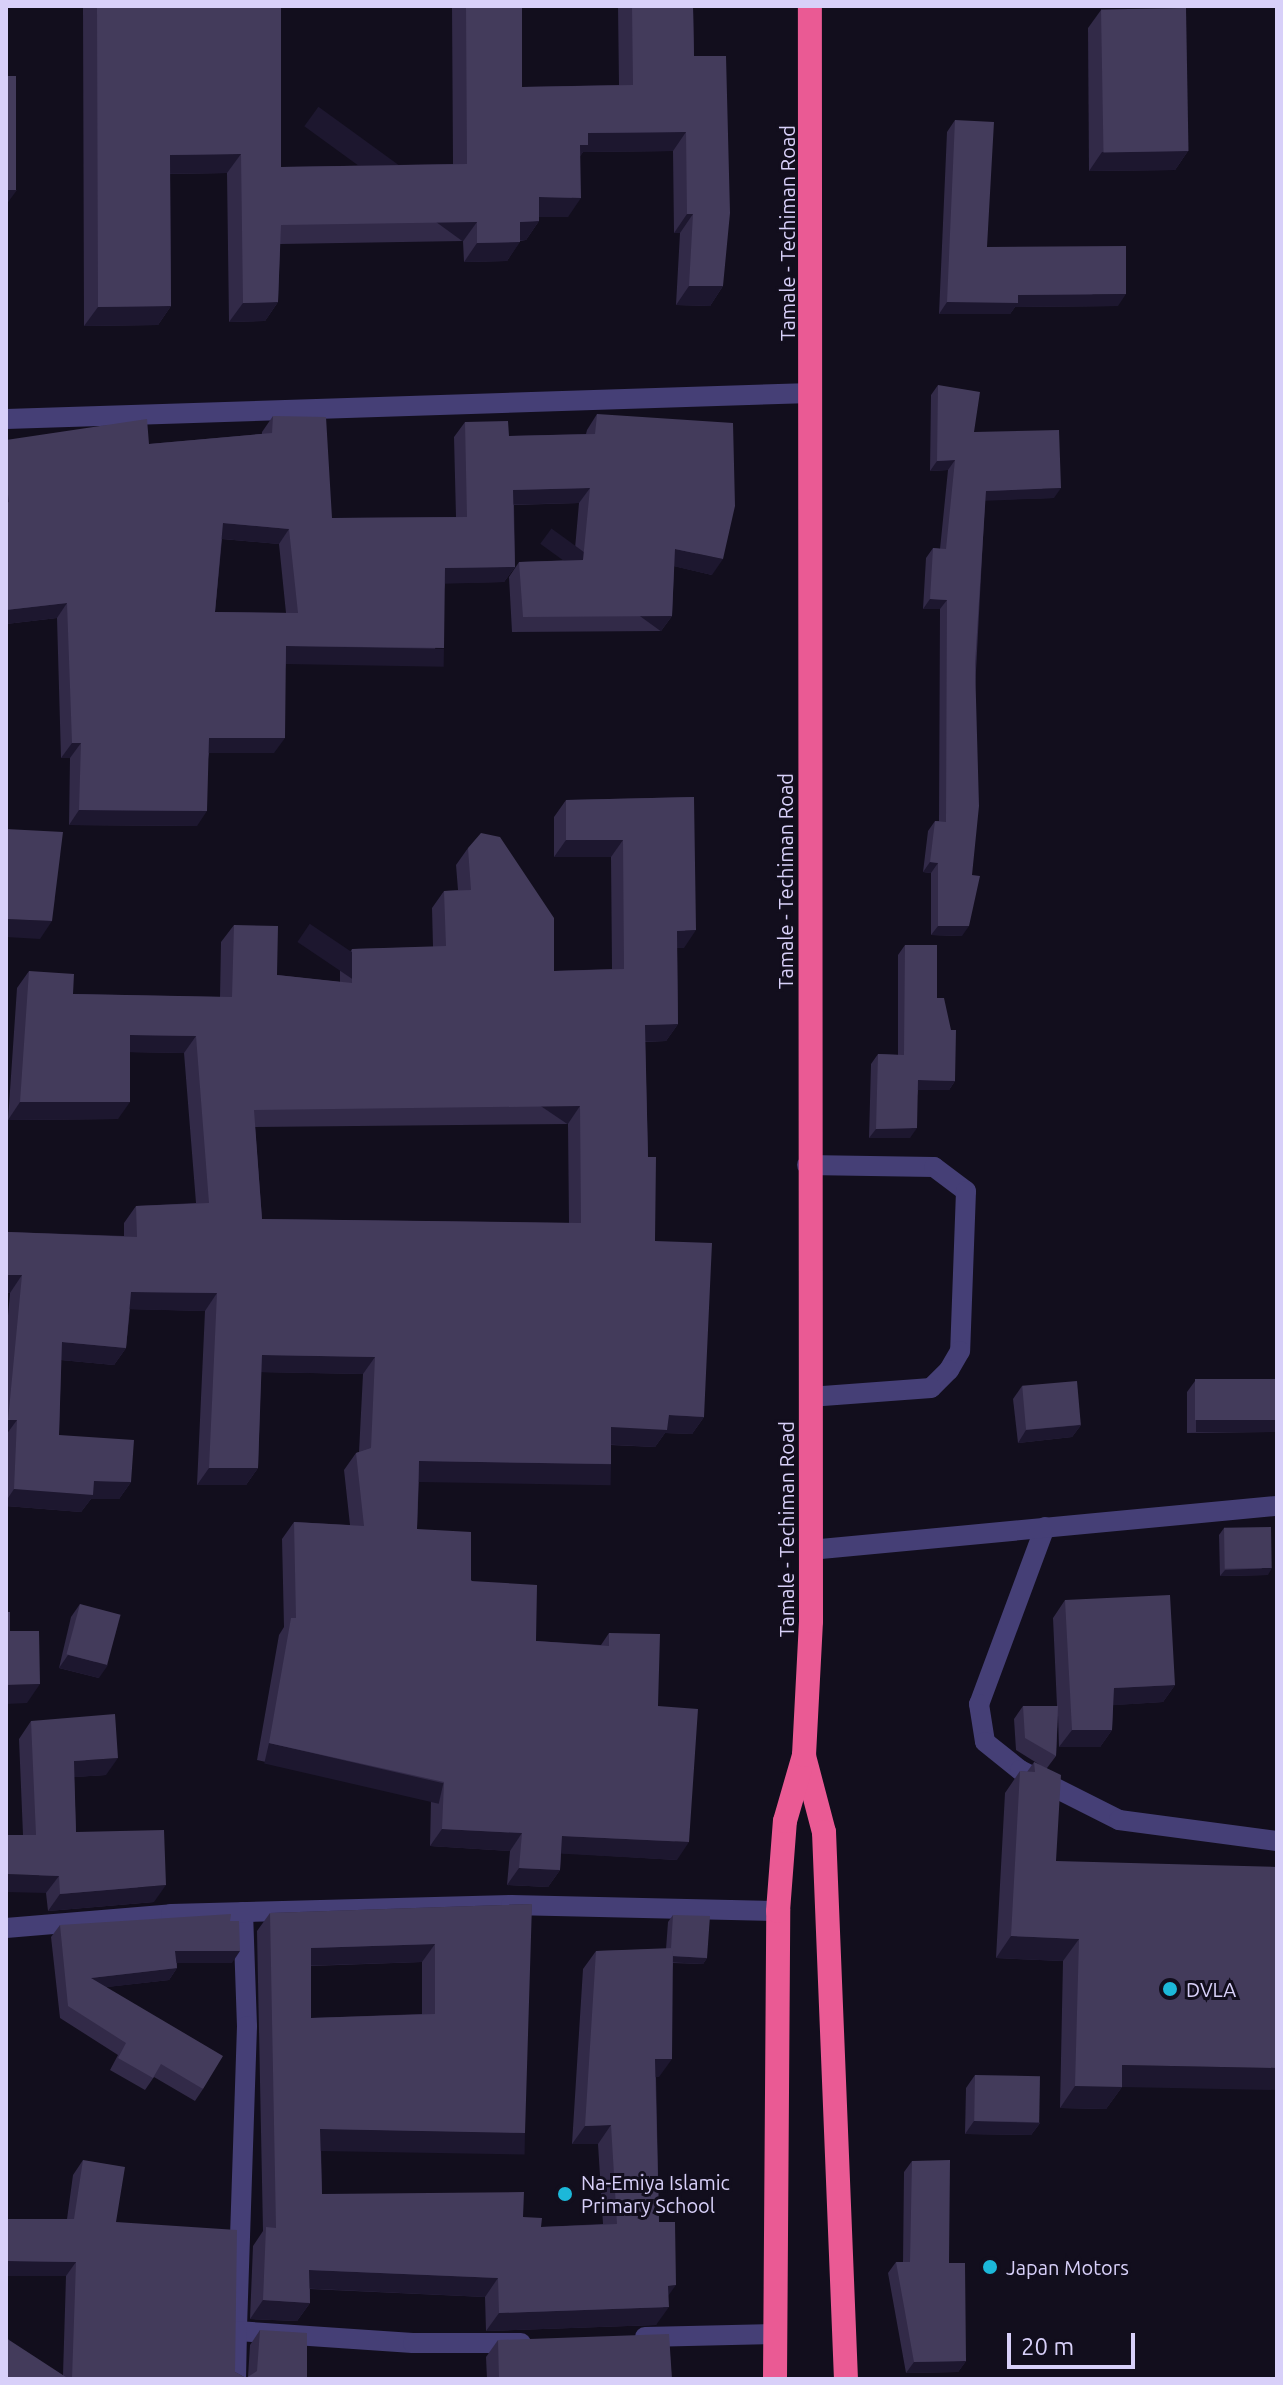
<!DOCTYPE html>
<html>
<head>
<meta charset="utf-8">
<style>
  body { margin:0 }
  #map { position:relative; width:1283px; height:2385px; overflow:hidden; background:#120e1d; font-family:Ubuntu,sans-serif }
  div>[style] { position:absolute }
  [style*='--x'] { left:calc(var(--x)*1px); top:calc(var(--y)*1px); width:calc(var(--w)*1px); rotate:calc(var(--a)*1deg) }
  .minor>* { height:20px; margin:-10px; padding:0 10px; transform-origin:10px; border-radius:10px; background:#453f76 }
  .highway>* { height:24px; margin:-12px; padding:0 12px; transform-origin:12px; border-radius:12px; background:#ea5a94 }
  .wall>* { inset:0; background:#322a48 }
  .shaded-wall>* { inset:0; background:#1d172f; transform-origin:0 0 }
  .building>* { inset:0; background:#433b5b; transform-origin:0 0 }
  .dots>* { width:22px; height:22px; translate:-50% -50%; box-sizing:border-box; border:4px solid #120e1d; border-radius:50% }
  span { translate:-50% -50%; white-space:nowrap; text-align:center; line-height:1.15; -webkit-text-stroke:6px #120e1d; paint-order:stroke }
  .street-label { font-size:20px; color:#d8d0f9 }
  .poi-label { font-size:20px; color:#d8d0f9 }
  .left { translate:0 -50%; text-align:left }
  .frame { position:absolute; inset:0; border:8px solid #d8d0f9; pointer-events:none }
  .scale { position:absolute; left:1007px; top:2333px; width:128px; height:36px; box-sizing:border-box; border:4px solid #d8d0f9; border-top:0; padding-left:10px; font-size:24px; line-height:28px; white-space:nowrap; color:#d8d0f9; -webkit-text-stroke:6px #120e1d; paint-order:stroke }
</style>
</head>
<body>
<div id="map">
  <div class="minor">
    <i style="--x:6;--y:419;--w:806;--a:-1.85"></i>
    <i style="--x:807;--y:1165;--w:127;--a:0.9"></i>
    <i style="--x:934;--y:1167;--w:40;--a:37"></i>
    <i style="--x:966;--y:1191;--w:160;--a:92.1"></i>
    <i style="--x:960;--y:1351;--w:22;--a:120"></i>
    <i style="--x:949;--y:1370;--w:25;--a:135"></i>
    <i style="--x:931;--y:1388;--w:122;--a:175.8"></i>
    <i style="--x:1045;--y:1527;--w:189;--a:110.4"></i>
    <i style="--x:979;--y:1704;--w:38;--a:81"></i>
    <i style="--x:985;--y:1742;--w:45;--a:38.7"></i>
    <i style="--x:1020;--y:1770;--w:111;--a:26.8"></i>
    <i style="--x:1119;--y:1820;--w:159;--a:7.6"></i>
    <i style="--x:810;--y:1550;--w:469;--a:-5.4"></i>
    <i style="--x:243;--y:1912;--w:114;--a:88"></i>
    <i style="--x:247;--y:2026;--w:305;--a:91.9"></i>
    <i style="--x:237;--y:2331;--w:176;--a:3.9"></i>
    <i style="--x:413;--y:2343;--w:108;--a:0"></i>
    <i style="--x:6;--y:1928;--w:166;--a:-4.8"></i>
    <i style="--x:171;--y:1914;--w:340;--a:-1.5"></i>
    <i style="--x:511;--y:1905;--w:267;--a:1.3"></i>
    <i style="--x:645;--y:2337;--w:130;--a:-1.3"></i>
    <i style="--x:236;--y:2379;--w:48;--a:-88.8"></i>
  </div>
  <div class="highway">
    <i style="--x:804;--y:1756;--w:79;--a:75.3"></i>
    <i style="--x:824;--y:1832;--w:547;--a:87.7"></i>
    <i style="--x:775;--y:2379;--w:468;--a:-89.6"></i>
    <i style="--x:778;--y:1911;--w:90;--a:-85.6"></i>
    <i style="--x:785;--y:1821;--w:69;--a:-73.9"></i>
    <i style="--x:804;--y:1755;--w:134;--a:-87"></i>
    <i style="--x:811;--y:1621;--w:1615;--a:-90.04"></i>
  </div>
  <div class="wall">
    <i style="clip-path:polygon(83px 6px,281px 6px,281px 167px,453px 164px,452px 6px,522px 6px,522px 87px,619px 85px,618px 6px,693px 6px,694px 56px,723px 286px,710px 306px,676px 305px,680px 233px,674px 233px,673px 151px,583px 152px,580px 156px,568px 217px,539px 217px,539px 221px,526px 240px,520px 241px,507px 261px,464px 262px,463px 241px,280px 244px,278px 302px,265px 321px,229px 322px,227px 173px,170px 174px,171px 306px,158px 325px,84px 326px)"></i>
    <i style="clip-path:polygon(1101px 10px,1188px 151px,1175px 170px,1089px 171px,1088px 28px)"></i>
    <i style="clip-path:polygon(955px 120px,987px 247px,1118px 306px,1015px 307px,1010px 314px,939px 314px,947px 132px)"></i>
    <i style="clip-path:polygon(938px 385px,974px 432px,1054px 498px,985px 500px,962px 936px,931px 935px,931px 873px,923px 872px,928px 831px,935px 821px,939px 821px,940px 609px,923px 609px,926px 558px,933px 548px,940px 549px,948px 470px,930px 471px,931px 395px)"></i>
    <i style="clip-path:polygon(evenodd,597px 414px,712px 575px,674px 566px,672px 616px,661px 631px,512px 632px,509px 577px,519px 562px,574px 560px,579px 503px,514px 505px,515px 567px,504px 582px,445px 583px,433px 663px,286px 661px,274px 753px,209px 753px,197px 826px,69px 825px,70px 758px,61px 758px,57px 618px,6px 624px,6px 440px,149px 444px,262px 434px,262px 432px,273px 416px,332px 518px,456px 517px,454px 437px,465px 422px,509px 436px,586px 434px,587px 430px,597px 414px,222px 539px,279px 544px,286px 613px,215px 612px,222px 539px)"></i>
    <i style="clip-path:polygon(evenodd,694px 797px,684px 948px,677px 948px,678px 1024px,666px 1041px,645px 1042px,648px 1157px,655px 1241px,704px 1417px,692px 1434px,665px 1433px,655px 1447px,611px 1445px,611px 1464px,599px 1481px,419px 1478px,417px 1529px,536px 1641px,601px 1645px,609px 1633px,658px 1706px,677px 1860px,561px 1853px,560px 1870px,548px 1887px,507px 1885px,510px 1851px,430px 1846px,431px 1799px,257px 1760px,279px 1635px,284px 1627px,282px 1539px,294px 1522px,350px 1525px,344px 1470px,356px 1453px,359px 1452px,363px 1374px,261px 1372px,258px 1468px,246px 1485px,197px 1485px,205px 1311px,130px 1309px,126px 1348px,114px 1365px,61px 1360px,59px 1435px,131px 1482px,119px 1499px,91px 1499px,81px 1512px,6px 1506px,7px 1547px,6px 1549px,6px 1338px,10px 1293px,6px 1292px,6px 1234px,8px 1232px,124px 1236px,124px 1223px,136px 1206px,196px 1203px,184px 1053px,130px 1052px,118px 1119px,8px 1120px,17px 988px,29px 971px,73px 994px,220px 997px,221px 942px,234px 925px,277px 975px,340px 982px,340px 967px,352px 949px,433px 947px,432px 908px,444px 891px,458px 890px,456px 865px,468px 848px,554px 971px,612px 969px,611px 857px,554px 857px,554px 817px,566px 800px,694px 797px,568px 1124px,569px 1223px,262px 1219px,255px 1127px,568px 1124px)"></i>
    <i style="clip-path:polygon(905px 945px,937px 998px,955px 1081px,949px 1090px,918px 1090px,910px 1138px,869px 1138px,871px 1064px,878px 1054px,898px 1055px,898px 955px)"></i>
    <i style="clip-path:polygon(1277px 1379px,1277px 1432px,1187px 1433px,1187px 1392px,1195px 1381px)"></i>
    <i style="clip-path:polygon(1022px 1386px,1081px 1425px,1072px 1437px,1018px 1443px,1013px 1399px)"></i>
    <i style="clip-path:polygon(1224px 1528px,1268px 1575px,1220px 1576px,1219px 1535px)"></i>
    <i style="clip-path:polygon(1065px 1600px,1175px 1685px,1163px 1702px,1113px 1705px,1112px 1730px,1100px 1747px,1059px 1747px,1058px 1715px,1056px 1756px,1047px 1768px,1056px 1861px,1122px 2087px,1106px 2109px,1060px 2108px,1063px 1961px,996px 1958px,1005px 1793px,1020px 1771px,1027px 1772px,1034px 1762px,1040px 1765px,1016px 1750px,1014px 1719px,1023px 1706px,1057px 1706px,1053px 1618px)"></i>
    <i style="clip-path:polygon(80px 1604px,99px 1678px,59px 1668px,71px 1617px)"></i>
    <i style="clip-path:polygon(31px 1721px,106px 1775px,74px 1777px,76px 1832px,154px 1902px,48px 1911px,46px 1893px,23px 1835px,19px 1739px)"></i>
    <i style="clip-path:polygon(evenodd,532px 1904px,513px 2151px,321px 2147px,322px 2194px,523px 2217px,541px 2227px,603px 2224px,598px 2144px,572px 2144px,583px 1969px,596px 1951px,666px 1949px,668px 1922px,673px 1915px,707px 1958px,703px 1964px,673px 1963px,659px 2077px,656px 2077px,659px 2222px,668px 2296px,656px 2325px,486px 2331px,485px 2297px,310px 2289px,310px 2303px,297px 2321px,250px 2319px,253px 2246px,263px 2231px,257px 1931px,270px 1913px,532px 1904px,422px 1962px,422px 2014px,311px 2018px,311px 1966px,422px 1962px)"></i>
    <i style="clip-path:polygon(60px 1925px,232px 1963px,177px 1963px,177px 1968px,169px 1980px,106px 1987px,203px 2089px,195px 2101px,154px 2077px,145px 2090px,110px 2070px,118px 2055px,60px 2018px,51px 1937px)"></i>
    <i style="clip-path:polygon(975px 2075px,1040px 2123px,1031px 2135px,965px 2134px,966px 2088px)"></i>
    <i style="clip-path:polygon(83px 2160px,116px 2222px,235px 2372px,246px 2378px,248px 2377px,250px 2345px,260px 2330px,307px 2379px,6px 2379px,63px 2375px,66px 2276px,6px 2276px,6px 2219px,67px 2219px,73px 2175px)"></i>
    <i style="clip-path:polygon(912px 2161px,949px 2263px,966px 2361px,958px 2372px,906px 2373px,888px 2273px,896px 2262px,903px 2262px,904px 2172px)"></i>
    <i style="clip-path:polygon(498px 2340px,672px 2379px,487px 2379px,486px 2357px)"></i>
  </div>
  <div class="shaded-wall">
    <i style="clip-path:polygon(686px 132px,673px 151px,583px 152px,575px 164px,567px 164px,588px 133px)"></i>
    <i style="clip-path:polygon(1188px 151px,1175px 170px,1089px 171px,1102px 152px)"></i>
    <i style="clip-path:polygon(241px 154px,227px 173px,157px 174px,170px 155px)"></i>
    <i style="clip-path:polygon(6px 190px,17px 190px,6px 205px)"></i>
    <i style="clip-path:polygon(539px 197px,581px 198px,568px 217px,525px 217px)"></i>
    <i style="clip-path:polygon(687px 214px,693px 214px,680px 233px,674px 233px)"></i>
    <i style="clip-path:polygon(539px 221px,526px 240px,506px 241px,520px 222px)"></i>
    <i style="left:477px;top:222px;width:24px;height:196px;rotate:126deg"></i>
    <i style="clip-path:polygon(520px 242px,507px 261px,464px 262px,477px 243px)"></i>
    <i style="clip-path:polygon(689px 286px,723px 286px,710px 306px,676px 305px)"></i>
    <i style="clip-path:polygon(1126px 294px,1118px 306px,1015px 307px,1010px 314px,939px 314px,947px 302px,1018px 295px)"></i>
    <i style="clip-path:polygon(278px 302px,265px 321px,229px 322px,243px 303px)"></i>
    <i style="clip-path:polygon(171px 306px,158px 325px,84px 326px,98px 307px)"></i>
    <i style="clip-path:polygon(955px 460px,948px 470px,930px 471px,937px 461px)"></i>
    <i style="clip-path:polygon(590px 488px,579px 503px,503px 505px,513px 490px)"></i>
    <i style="clip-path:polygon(1061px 488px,1054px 498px,979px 501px,986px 491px)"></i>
    <i style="clip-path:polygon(223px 523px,289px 529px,279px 544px,213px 538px)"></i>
    <i style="clip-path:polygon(675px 549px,723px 559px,712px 575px,664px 564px)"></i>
    <i style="clip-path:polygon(515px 567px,504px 582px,435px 584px,445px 568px)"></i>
    <i style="clip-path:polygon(930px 599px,947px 600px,940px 609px,923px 609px)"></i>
    <i style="clip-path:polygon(67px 603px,57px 618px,6px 624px,6px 610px)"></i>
    <i style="left:672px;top:616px;width:19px;height:149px;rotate:126deg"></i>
    <i style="left:286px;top:646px;width:158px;height:18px;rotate:1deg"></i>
    <i style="clip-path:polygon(209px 738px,285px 738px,274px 753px,198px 753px)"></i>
    <i style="clip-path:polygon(72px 743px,81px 743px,70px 758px,61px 758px)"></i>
    <i style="clip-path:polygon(79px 810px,207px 811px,197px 826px,69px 825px)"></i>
    <i style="clip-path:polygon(566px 840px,623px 840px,611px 857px,554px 857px)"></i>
    <i style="clip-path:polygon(930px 862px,938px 863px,931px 873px,923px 872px)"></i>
    <i style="clip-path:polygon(6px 919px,52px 921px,40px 939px,6px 937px)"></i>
    <i style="clip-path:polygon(938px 926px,969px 926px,962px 936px,931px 935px)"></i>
    <i style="clip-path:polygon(696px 930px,684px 948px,665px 948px,677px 931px)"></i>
    <i style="clip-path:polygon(678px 1024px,666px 1041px,633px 1042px,645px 1025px)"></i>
    <i style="clip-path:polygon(130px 1035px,196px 1036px,184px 1053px,118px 1052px)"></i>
    <i style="clip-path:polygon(918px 1080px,955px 1081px,949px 1090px,911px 1090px)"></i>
    <i style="clip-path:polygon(20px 1102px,130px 1102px,118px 1119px,8px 1120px)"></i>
    <i style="left:580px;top:1106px;width:22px;height:326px;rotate:124deg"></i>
    <i style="clip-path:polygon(917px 1128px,910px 1138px,869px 1138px,876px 1129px)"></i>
    <i style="clip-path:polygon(6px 1275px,22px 1275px,10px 1293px,6px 1292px)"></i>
    <i style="clip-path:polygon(131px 1292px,217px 1293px,205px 1311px,119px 1309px)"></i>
    <i style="clip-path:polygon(62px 1342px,126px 1348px,114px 1365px,50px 1359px)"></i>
    <i style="clip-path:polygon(262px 1355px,375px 1357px,363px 1374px,250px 1372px)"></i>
    <i style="clip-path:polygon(669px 1415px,704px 1417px,692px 1434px,665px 1433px,655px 1447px,599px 1444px,611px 1427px)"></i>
    <i style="clip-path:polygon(8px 1420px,17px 1420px,6px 1435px,6px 1423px)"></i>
    <i style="left:1277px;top:1420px;width:12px;height:81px;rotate:90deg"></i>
    <i style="clip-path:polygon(1081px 1425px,1072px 1437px,1018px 1443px,1026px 1430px)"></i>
    <i style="left:419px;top:1461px;width:192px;height:21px;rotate:1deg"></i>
    <i style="clip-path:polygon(209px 1468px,258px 1468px,246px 1485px,197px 1485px)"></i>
    <i style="clip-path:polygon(94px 1481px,131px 1482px,119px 1499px,91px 1499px,81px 1512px,6px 1506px,6px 1501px,14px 1489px)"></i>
    <i style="clip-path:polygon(1272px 1568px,1268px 1575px,1220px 1576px,1225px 1570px)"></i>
    <i style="clip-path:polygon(68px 1655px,108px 1665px,99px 1678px,59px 1668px)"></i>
    <i style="clip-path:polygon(40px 1684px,27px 1703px,6px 1704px,6px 1685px)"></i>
    <i style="clip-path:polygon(1175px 1685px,1163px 1702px,1102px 1706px,1114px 1688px)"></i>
    <i style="clip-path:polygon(1072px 1730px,1112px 1730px,1100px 1747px,1059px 1747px)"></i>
    <i style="left:269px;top:1743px;width:179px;height:21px;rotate:13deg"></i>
    <i style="clip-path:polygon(118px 1758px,106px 1775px,61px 1778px,74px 1761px)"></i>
    <i style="clip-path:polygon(442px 1829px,522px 1833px,510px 1851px,430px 1846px)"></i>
    <i style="clip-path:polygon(562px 1836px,689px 1842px,677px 1860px,550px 1853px)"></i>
    <i style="clip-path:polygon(519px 1868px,560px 1870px,548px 1887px,507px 1885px)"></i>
    <i style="clip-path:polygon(6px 1874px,59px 1876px,46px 1893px,6px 1892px)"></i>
    <i style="clip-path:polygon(166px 1885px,154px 1902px,48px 1911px,60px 1894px)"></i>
    <i style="clip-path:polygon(1011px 1936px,1079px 1939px,1063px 1961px,996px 1958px)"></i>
    <i style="clip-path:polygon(435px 1944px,422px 1962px,298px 1966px,311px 1948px)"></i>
    <i style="clip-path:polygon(175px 1951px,240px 1951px,232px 1963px,167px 1963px)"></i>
    <i style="clip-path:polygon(670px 1956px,707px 1958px,703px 1964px,666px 1962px)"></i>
    <i style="clip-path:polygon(177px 1968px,169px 1980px,82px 1990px,91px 1978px)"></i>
    <i style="clip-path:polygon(655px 2059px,672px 2059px,659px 2077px,642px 2078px)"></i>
    <i style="clip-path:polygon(1122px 2065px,1277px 2068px,1277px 2090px,1122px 2087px,1106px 2109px,1060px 2108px,1075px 2086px)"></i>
    <i style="clip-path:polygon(974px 2121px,1040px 2123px,1031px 2135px,965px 2134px)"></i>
    <i style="clip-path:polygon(611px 2125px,598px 2144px,572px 2144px,585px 2126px)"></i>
    <i style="left:320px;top:2129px;width:205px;height:22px;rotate:1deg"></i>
    <i style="clip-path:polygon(6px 2261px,76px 2262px,66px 2276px,6px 2276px)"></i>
    <i style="clip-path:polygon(309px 2270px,498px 2278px,485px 2297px,297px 2288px)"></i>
    <i style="clip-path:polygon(676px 2285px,663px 2303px,668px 2286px)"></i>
    <i style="clip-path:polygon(263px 2300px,310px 2303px,297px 2321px,250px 2319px)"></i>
    <i style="clip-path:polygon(669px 2307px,656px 2325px,486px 2331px,499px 2313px)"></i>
    <i style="clip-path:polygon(966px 2361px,958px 2372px,906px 2373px,914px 2362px)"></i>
  </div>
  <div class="building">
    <i style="clip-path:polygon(97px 6px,281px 6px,281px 167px,467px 164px,466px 6px,522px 6px,522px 87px,633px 85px,632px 6px,693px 6px,694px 56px,726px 56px,730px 213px,723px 286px,689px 286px,693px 214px,687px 214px,686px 132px,588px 133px,588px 145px,580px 145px,581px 198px,539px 197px,539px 221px,520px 222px,520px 242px,477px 243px,477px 222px,281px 225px,278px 302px,243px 303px,241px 154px,170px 155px,171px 306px,98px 307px)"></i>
    <i style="left:1186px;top:8px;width:143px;height:85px;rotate:89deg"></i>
    <i style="left:6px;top:76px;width:10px;height:114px"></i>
    <i style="clip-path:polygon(955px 120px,994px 122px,987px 247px,1126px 246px,1126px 294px,1018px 295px,1018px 303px,947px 302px)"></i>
    <i style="clip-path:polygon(938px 385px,980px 392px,974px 432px,1059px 430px,1061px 488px,986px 491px,975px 664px,979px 806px,972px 875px,980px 876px,969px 926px,938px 926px,938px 863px,930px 862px,935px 821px,946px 822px,947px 600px,930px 599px,933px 548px,946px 549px,955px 460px,937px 461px)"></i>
    <i style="clip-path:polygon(evenodd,597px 414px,733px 423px,735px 506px,723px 559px,675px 549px,672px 616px,523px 617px,519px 562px,583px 560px,590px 488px,513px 490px,515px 567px,445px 568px,444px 648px,286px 646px,285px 738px,209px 738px,207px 811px,79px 810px,81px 743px,72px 743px,67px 603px,6px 610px,6px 503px,9px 502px,6px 479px,6px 440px,147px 419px,149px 444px,272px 433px,273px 416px,326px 417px,332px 518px,467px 517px,465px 422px,508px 421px,509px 436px,595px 434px,597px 414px,223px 523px,289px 529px,298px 613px,215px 612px,223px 523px)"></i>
    <i style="clip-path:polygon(evenodd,694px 797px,696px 930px,677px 931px,678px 1024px,645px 1025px,648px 1157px,656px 1157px,655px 1241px,712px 1243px,704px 1417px,669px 1415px,667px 1430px,611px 1427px,611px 1464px,419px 1461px,417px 1529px,471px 1532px,471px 1581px,537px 1585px,536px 1641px,609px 1646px,609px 1633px,660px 1634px,658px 1706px,698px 1709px,689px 1842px,562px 1836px,560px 1870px,519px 1868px,522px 1833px,442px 1829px,444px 1782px,269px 1743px,291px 1618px,296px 1618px,294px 1522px,364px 1526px,356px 1453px,371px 1448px,375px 1357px,262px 1355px,258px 1468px,209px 1468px,217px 1293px,131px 1292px,126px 1348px,62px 1342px,59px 1435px,134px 1440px,131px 1482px,94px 1481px,93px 1495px,14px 1489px,17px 1420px,8px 1420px,22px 1275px,6px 1275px,8px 1232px,137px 1237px,136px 1206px,209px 1203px,196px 1036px,130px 1035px,130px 1102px,20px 1102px,29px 971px,74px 974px,73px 994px,232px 997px,234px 925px,278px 926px,277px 975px,352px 983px,352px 949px,446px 946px,444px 891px,471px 890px,468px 848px,481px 833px,500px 837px,554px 918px,554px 971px,624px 969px,623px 840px,566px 840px,566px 800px,694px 797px,580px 1106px,581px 1223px,262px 1219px,254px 1110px,580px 1106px)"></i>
    <i style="clip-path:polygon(6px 829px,63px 832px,52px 921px,6px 919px)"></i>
    <i style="clip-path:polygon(905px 945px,937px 945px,937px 998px,944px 998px,951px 1030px,956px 1030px,955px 1081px,918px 1080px,917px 1128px,876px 1129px,878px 1054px,904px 1055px)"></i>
    <i style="left:1277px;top:1379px;width:41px;height:82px;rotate:90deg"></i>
    <i style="left:1077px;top:1381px;width:44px;height:55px;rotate:85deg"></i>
    <i style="clip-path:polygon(6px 1504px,7px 1547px,6px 1547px)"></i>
    <i style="left:1271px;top:1527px;width:41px;height:47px;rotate:89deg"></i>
    <i style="clip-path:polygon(1170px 1595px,1175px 1685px,1114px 1688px,1112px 1730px,1072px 1730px,1065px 1600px)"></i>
    <i style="left:80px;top:1604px;width:42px;height:52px;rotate:15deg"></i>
    <i style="clip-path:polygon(6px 1612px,10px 1612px,10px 1631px,39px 1631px,40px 1684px,6px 1685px)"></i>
    <i style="clip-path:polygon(1023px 1706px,1058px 1706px,1056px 1756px,1025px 1738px)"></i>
    <i style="clip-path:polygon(115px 1714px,118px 1758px,74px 1761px,76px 1832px,164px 1830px,166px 1885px,60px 1894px,59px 1876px,6px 1874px,6px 1835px,36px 1835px,31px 1721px)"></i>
    <i style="clip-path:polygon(1034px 1762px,1061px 1775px,1056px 1861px,1277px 1867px,1277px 2068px,1122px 2065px,1122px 2087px,1075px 2086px,1079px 1939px,1011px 1936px,1020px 1771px,1035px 1772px)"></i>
    <i style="clip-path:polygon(evenodd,532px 1904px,525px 2133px,320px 2129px,322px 2194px,524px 2192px,523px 2217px,542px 2218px,541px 2227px,617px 2224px,611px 2125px,585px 2126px,596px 1951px,673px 1948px,672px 2059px,655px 2059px,659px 2222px,675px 2222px,676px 2285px,668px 2286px,669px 2307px,499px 2313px,498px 2278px,309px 2270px,310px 2303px,263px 2300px,266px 2227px,276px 2228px,270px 1913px,532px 1904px,435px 1944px,435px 2014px,311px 2018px,311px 1948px,435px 1944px)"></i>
    <i style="clip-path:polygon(231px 1914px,230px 1921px,239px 1921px,240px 1951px,175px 1951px,177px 1968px,91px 1978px,223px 2056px,203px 2089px,161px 2064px,153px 2078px,118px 2058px,126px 2043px,68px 2006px,60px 1925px)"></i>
    <i style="clip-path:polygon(673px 1915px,710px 1916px,707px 1958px,673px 1956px,673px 1948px,671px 1948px)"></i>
    <i style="left:975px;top:2075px;width:65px;height:46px;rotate:1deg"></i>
    <i style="clip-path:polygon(83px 2160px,125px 2167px,116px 2222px,237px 2230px,235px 2372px,246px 2378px,257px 2371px,260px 2330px,307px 2333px,307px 2379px,72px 2379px,76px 2262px,6px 2261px,6px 2219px,74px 2219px)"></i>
    <i style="clip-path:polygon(950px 2160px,949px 2263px,965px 2263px,966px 2361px,914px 2362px,896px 2262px,910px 2262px,912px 2161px)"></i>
    <i style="clip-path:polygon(669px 2334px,672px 2379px,499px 2379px,498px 2340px)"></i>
    <i style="clip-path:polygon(6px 2338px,69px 2379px,6px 2379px)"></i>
  </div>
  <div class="dots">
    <i style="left:1170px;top:1989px;background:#1cb8d9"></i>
    <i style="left:565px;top:2194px;background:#1cb8d9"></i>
    <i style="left:990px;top:2267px;background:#1cb8d9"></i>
  </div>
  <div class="street-label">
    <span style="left:787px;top:233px;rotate:-90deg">Tamale - Techiman Road</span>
    <span style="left:785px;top:881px;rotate:-90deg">Tamale - Techiman Road</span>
    <span style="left:786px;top:1529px;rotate:-90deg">Tamale - Techiman Road</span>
  </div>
  <div class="poi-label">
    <span class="left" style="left:1186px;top:1989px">DVLA</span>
    <span class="left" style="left:581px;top:2194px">Na-Emiya Islamic<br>Primary School</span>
    <span class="left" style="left:1006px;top:2267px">Japan Motors</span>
  </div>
  <div class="frame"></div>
  <div class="scale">20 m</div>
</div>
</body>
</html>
